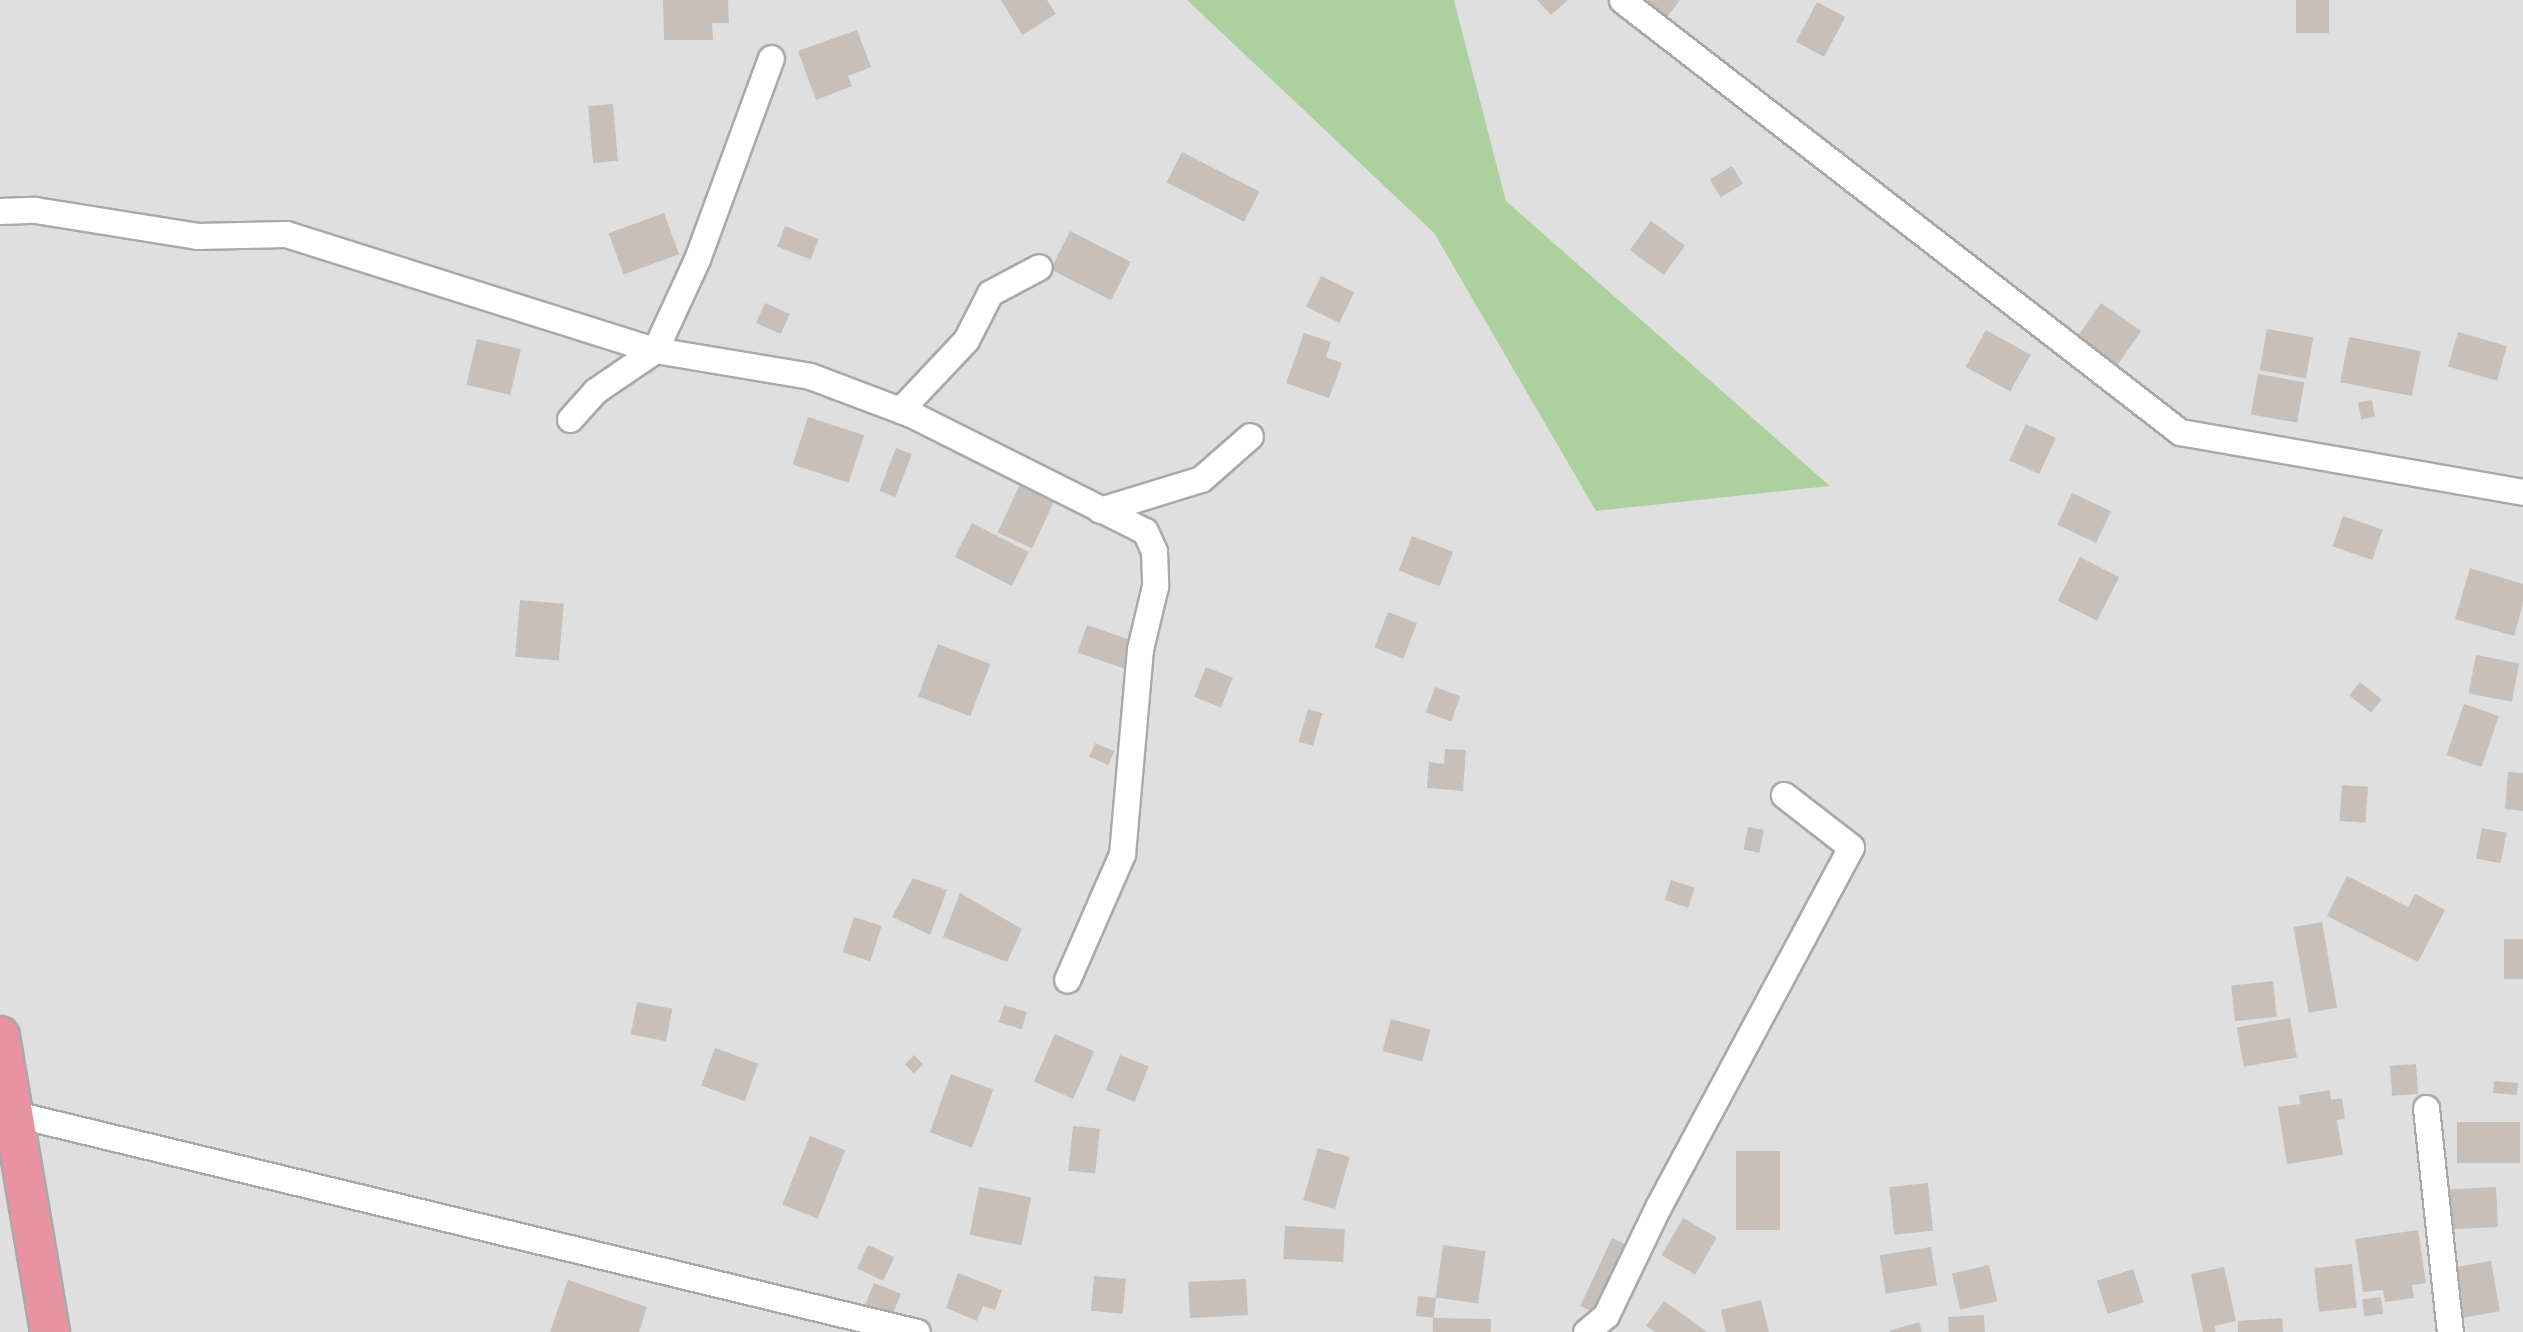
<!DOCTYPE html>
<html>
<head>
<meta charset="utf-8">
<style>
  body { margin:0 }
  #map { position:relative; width:2523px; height:1332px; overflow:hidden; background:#f2efe9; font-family:"Public Sans",sans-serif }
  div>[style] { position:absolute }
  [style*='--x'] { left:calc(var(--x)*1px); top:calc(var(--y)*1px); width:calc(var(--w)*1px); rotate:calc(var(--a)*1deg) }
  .residential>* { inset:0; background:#e0dfdf }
  .forest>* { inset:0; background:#add19e }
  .building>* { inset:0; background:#c7bfb8; transform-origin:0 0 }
  .roads { filter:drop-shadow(2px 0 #a9a9a9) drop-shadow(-2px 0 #a9a9a9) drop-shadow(0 2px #a9a9a9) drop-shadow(0 -2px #a9a9a9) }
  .minor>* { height:25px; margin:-12.5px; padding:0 12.5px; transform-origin:12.5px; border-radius:12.5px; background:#fff }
  .highway>* { height:38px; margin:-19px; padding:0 19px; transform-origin:19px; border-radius:19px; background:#e892a2 }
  span { translate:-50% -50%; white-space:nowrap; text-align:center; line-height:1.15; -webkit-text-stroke:8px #fff; paint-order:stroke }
</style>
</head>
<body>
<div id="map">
  <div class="residential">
    <i style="clip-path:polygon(0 0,1187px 0,1434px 233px,1596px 511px,1829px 485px,1506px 201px,1454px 0,2523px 0,2523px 1332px,0 1332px)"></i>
  </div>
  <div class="forest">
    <i style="clip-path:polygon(1187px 0,1454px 0,1506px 201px,1830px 486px,1596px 511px,1434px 233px)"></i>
  </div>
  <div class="building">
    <i style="clip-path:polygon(663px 0,728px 0,729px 23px,712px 23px,713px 40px,664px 40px)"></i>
    <i style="clip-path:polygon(1001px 0,1047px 0,1056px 14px,1022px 35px)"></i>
    <i style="clip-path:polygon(1537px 0,1568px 0,1551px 15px)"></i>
    <i style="clip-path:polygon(1637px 0,1680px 0,1664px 21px)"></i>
    <i style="left:2296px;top:0;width:33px;height:33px"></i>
    <i style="left:1817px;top:2px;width:32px;height:45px;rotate:28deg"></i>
    <i style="clip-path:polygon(857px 30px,871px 67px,848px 76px,852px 86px,816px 100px,798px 51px)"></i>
    <i style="left:613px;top:104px;width:57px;height:25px;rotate:85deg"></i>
    <i style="left:1182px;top:152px;width:87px;height:34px;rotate:27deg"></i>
    <i style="left:1732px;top:166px;width:21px;height:26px;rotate:59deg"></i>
    <i style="left:664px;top:213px;width:44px;height:59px;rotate:70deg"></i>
    <i style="left:1651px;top:221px;width:42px;height:36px;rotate:36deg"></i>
    <i style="left:785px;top:226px;width:36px;height:22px;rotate:21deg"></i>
    <i style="left:1070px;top:231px;width:68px;height:43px;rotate:27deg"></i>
    <i style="left:1321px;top:276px;width:37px;height:34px;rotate:26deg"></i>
    <i style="left:765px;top:303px;width:27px;height:22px;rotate:24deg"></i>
    <i style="left:2101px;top:303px;width:49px;height:42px;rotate:35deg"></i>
    <i style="left:2267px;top:329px;width:47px;height:42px;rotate:10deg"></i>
    <i style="left:1986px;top:330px;width:51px;height:42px;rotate:29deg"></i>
    <i style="left:2458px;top:332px;width:51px;height:36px;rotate:16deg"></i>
    <i style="clip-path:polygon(1304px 333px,1331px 342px,1326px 357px,1342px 363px,1329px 398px,1286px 383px)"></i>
    <i style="left:2349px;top:337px;width:73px;height:46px;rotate:11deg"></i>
    <i style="left:477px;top:339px;width:45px;height:47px;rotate:13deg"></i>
    <i style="left:2258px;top:374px;width:47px;height:41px;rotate:10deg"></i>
    <i style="left:2372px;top:400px;width:17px;height:14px;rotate:80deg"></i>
    <i style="left:808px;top:417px;width:59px;height:50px;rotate:18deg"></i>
    <i style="left:2026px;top:424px;width:33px;height:40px;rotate:25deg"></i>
    <i style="left:896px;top:448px;width:17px;height:46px;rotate:21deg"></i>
    <i style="left:1023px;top:478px;width:38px;height:60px;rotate:25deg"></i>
    <i style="left:2072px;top:493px;width:43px;height:35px;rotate:25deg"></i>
    <i style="left:2343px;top:516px;width:42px;height:32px;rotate:19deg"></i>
    <i style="left:972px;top:523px;width:64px;height:38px;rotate:27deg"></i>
    <i style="left:1412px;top:536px;width:44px;height:37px;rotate:21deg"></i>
    <i style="left:2080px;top:557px;width:44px;height:49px;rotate:27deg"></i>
    <i style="clip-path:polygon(2470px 568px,2523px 584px,2523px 604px,2514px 636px,2455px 619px)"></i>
    <i style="left:520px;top:600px;width:44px;height:57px;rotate:5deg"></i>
    <i style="left:1388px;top:612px;width:31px;height:38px;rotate:21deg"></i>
    <i style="left:1087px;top:625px;width:50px;height:29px;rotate:19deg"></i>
    <i style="left:938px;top:644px;width:56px;height:56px;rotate:21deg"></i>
    <i style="left:2476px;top:655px;width:44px;height:39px;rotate:11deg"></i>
    <i style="left:1206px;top:667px;width:29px;height:32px;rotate:22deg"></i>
    <i style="left:2360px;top:682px;width:28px;height:17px;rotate:39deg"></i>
    <i style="left:1435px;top:687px;width:27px;height:27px;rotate:20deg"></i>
    <i style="left:2464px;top:704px;width:37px;height:54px;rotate:19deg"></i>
    <i style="left:1308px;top:709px;width:15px;height:34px;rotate:16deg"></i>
    <i style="left:1095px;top:743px;width:21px;height:15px;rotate:23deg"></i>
    <i style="clip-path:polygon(1445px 749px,1466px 750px,1463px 791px,1427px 788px,1429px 762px,1444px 764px)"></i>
    <i style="clip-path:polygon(2508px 772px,2523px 773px,2523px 811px,2505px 809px)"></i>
    <i style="left:2342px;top:785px;width:26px;height:36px;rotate:4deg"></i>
    <i style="left:1748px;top:827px;width:16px;height:23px;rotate:11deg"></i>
    <i style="left:2482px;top:828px;width:25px;height:31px;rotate:11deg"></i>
    <i style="clip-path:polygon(2347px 876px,2408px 907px,2415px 894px,2445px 910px,2418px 962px,2327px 916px)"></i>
    <i style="clip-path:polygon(913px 878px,947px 890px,930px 935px,892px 917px)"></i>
    <i style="left:1671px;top:880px;width:25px;height:21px;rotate:18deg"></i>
    <i style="clip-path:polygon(960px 893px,1022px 929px,1007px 962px,943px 937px)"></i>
    <i style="left:854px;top:917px;width:29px;height:37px;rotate:18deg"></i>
    <i style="left:2322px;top:922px;width:87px;height:29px;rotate:80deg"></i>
    <i style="left:2504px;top:939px;width:19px;height:40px"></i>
    <i style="left:2273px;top:981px;width:36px;height:42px;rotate:84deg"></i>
    <i style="left:637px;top:1002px;width:36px;height:33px;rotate:11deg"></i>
    <i style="left:1004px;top:1005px;width:24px;height:18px;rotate:17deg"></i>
    <i style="left:2290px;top:1018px;width:40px;height:54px;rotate:80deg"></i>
    <i style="left:1391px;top:1019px;width:41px;height:33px;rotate:15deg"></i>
    <i style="left:1055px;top:1034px;width:43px;height:52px;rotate:24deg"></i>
    <i style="left:715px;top:1048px;width:46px;height:40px;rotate:20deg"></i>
    <i style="left:914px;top:1055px;width:13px;height:13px;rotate:45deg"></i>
    <i style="left:1120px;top:1055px;width:31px;height:38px;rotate:22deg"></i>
    <i style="left:2416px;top:1064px;width:30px;height:26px;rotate:86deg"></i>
    <i style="left:951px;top:1074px;width:45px;height:62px;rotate:20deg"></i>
    <i style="left:2494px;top:1081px;width:24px;height:12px;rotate:5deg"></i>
    <i style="clip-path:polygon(2330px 1090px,2331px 1100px,2342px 1098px,2345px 1119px,2337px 1120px,2343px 1155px,2287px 1164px,2278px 1107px,2300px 1104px,2299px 1095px)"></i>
    <i style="left:2520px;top:1122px;width:41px;height:63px;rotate:90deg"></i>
    <i style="left:1073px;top:1126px;width:27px;height:45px;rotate:6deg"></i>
    <i style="left:810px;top:1136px;width:38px;height:74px;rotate:22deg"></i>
    <i style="left:1318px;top:1148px;width:33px;height:54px;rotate:16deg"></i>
    <i style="left:1736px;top:1151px;width:44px;height:79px"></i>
    <i style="left:1928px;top:1183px;width:48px;height:39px;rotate:84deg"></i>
    <i style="left:979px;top:1187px;width:53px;height:49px;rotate:11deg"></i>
    <i style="left:2496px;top:1187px;width:40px;height:49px;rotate:87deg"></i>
    <i style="left:1683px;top:1218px;width:39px;height:43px;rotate:30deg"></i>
    <i style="left:1285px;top:1226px;width:60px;height:33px;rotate:3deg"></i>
    <i style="clip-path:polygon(2418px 1230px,2426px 1283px,2412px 1285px,2414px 1298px,2385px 1302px,2383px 1290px,2363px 1292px,2355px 1239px)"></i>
    <i style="left:1612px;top:1238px;width:14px;height:75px;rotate:25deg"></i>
    <i style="left:868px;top:1245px;width:29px;height:26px;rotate:25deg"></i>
    <i style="left:1443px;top:1245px;width:43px;height:53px;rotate:8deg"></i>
    <i style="left:1931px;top:1247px;width:39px;height:52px;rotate:81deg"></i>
    <i style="left:2491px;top:1261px;width:51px;height:49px;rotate:80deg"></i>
    <i style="left:2352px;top:1264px;width:44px;height:38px;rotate:84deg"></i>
    <i style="left:1989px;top:1265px;width:37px;height:38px;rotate:77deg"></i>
    <i style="clip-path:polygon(2224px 1267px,2236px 1321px,2214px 1326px,2216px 1332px,2203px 1332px,2191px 1274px)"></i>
    <i style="left:2133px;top:1269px;width:35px;height:38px;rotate:72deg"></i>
    <i style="clip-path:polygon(958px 1273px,1002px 1290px,995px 1310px,983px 1306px,977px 1321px,946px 1308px)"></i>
    <i style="left:1094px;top:1276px;width:32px;height:35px;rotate:5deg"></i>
    <i style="left:1246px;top:1279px;width:36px;height:58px;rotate:87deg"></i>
    <i style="clip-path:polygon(568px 1280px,647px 1307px,639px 1332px,550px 1332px)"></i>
    <i style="left:874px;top:1283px;width:29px;height:28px;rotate:22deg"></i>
    <i style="left:1418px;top:1296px;width:18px;height:20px;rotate:6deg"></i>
    <i style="left:2381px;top:1297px;width:17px;height:19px;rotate:83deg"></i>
    <i style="clip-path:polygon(1761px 1300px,1769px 1332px,1726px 1332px,1721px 1310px)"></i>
    <i style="clip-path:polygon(1664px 1301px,1707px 1332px,1655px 1332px,1646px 1326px)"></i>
    <i style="left:1984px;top:1315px;width:17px;height:36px;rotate:87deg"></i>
    <i style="left:1433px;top:1318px;width:58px;height:14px;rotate:1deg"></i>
    <i style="clip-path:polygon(2282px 1318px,2283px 1332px,2238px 1332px,2238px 1321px)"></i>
    <i style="clip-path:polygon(1919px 1322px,1922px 1332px,1889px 1332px,1889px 1331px)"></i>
  </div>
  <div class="roads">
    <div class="minor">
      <i style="--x:1622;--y:0;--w:706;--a:37.75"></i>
      <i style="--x:2180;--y:432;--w:348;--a:9.9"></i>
      <i style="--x:0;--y:211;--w:35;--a:-2"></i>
      <i style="--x:35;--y:210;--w:164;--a:9.1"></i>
      <i style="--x:197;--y:236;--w:89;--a:-1.3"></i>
      <i style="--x:286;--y:234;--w:387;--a:17.5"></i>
      <i style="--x:655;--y:350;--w:100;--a:-65.2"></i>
      <i style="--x:697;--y:259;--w:214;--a:-69.8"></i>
      <i style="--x:900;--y:410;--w:96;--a:-46.7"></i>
      <i style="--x:966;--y:340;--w:53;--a:-62.9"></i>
      <i style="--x:990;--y:293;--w:55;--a:-28"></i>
      <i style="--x:570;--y:419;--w:38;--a:-48"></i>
      <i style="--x:595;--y:391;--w:73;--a:-34.3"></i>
      <i style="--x:655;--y:350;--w:157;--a:9.5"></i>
      <i style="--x:810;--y:376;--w:110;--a:20.7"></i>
      <i style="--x:913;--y:415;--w:259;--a:26.6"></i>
      <i style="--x:1145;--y:531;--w:22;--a:66"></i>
      <i style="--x:1154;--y:551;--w:35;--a:88"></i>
      <i style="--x:1155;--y:586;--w:65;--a:103.4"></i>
      <i style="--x:1140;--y:649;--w:206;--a:95"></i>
      <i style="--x:1122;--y:854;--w:137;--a:113.6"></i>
      <i style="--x:1100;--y:510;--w:106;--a:-17.1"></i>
      <i style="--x:1201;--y:479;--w:65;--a:-41.3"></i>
      <i style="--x:2426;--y:1108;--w:225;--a:83.9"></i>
      <i style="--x:11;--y:1113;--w:932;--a:13.59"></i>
      <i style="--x:1586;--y:1332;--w:26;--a:-40"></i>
      <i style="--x:1606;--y:1315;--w:120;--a:-64.3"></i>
      <i style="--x:1658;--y:1207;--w:408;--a:-61.8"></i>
      <i style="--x:1851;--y:847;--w:85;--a:-142.2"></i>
    </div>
    <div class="highway">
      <i style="--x:0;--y:1036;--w:300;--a:80.4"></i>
    </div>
  </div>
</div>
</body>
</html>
